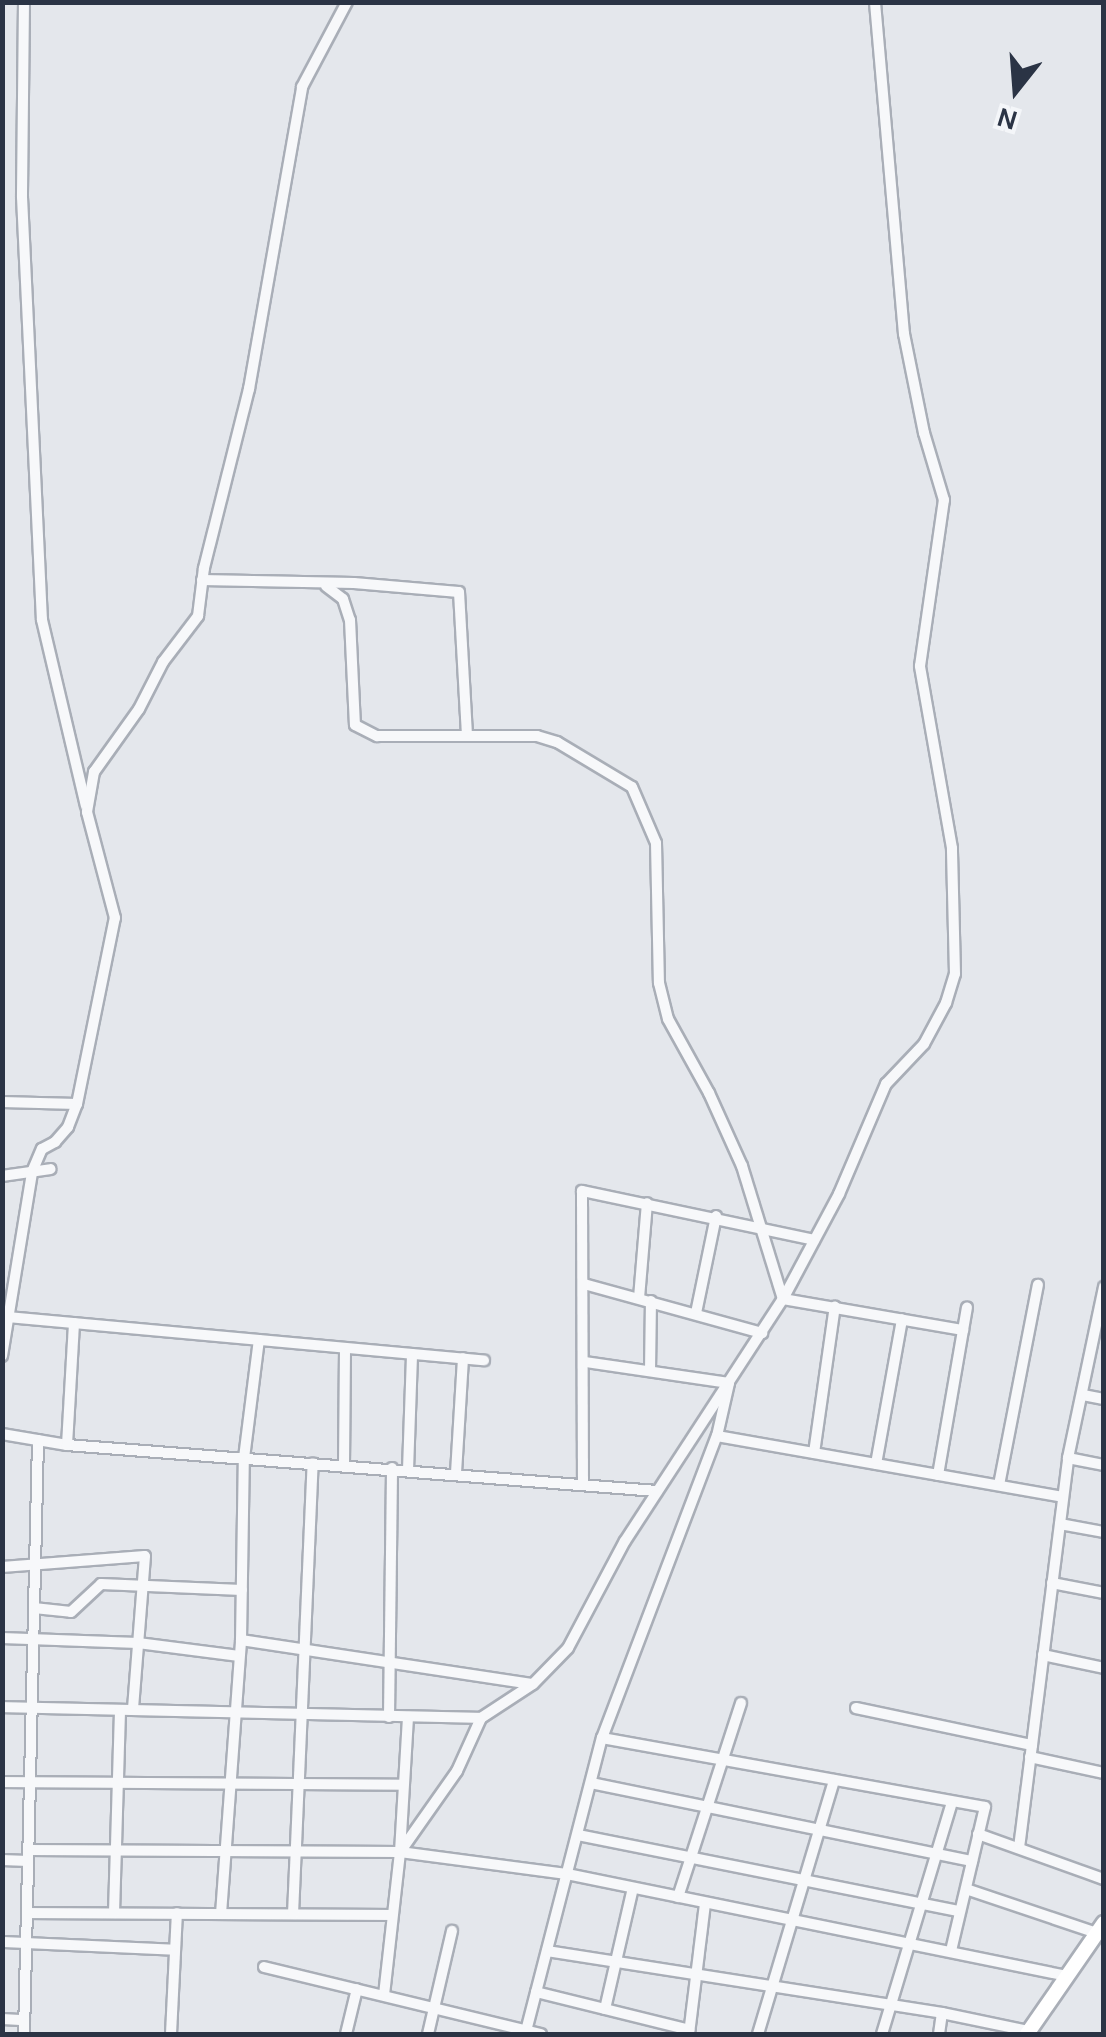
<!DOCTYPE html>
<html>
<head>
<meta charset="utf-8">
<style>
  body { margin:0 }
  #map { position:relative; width:1106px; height:2037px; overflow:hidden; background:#e4e7ec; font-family:Karla,sans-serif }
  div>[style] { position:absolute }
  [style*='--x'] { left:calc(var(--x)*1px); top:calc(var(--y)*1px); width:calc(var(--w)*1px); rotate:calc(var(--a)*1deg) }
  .roads { filter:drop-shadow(2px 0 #a9aeb7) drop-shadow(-2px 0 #a9aeb7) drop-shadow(0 2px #a9aeb7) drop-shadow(0 -2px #a9aeb7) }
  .street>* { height:10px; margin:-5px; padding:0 5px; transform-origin:5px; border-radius:5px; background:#f7f8fa }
  .secondary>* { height:14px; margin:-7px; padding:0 7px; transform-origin:7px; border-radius:7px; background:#fff }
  span { translate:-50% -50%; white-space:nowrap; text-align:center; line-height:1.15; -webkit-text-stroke:8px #f4f6f9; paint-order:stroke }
  .frame { position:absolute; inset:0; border:5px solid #2b3445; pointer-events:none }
  .north { position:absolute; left:966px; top:40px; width:100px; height:100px; -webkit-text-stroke:8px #f4f6f9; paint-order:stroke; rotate:197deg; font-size:28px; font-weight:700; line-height:40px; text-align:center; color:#2b3445 }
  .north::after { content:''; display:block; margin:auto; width:35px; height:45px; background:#2b3445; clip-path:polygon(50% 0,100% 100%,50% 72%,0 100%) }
</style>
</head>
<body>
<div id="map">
  <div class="roads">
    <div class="street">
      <i style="--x:24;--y:2;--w:195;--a:90.6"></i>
      <i style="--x:22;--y:197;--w:423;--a:87.3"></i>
      <i style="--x:42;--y:620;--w:191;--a:76.7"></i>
      <i style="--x:202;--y:580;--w:152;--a:1.1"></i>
      <i style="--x:354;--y:583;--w:105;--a:4.9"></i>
      <i style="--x:459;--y:592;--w:143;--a:86.8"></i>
      <i style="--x:326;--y:586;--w:21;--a:37"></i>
      <i style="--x:343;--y:599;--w:22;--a:72"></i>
      <i style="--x:350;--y:620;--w:105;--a:87.3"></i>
      <i style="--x:355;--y:725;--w:25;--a:27"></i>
      <i style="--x:377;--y:736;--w:160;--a:0"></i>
      <i style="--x:537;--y:736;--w:21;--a:17"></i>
      <i style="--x:557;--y:742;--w:87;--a:31"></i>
      <i style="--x:632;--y:787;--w:61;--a:66.8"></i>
      <i style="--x:656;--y:843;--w:140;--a:88.8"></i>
      <i style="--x:659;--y:983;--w:37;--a:76"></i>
      <i style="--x:668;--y:1019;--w:85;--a:61"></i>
      <i style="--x:709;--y:1093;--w:80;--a:65.7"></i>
      <i style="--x:742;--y:1166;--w:139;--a:72.9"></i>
      <i style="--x:783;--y:1299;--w:183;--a:9.8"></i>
      <i style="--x:2;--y:1102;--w:75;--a:1.5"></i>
      <i style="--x:2;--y:1176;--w:49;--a:-8.1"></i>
      <i style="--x:584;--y:1284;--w:185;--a:15.4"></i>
      <i style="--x:639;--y:1298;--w:95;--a:-85.2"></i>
      <i style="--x:696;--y:1313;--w:99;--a:-78.3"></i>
      <i style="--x:7;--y:1317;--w:479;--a:5.2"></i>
      <i style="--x:2;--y:1356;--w:186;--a:-80.7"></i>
      <i style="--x:32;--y:1172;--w:25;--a:-67"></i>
      <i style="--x:42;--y:1149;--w:15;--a:-28"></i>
      <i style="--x:55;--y:1142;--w:20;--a:-49"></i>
      <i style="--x:68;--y:1127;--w:25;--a:-69"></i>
      <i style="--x:77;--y:1104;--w:190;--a:-78.5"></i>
      <i style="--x:115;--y:918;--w:110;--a:-104.8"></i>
      <i style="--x:87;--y:812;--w:41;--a:-80.1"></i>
      <i style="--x:94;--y:772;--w:77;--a:-54.5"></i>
      <i style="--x:139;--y:709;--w:53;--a:-62.9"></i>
      <i style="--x:163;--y:662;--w:58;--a:-52.7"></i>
      <i style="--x:198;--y:616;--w:48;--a:-82.9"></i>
      <i style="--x:204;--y:568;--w:185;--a:-75.9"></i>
      <i style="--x:249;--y:389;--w:307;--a:-80"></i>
      <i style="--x:302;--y:87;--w:96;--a:-62.1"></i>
      <i style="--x:650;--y:1371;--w:70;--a:-89.2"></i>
      <i style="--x:1083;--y:1395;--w:21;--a:11"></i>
      <i style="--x:2;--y:1434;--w:66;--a:9.6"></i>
      <i style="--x:67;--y:1445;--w:592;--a:4.46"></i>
      <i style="--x:717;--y:1436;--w:351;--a:10"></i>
      <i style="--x:67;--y:1445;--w:122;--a:-86.7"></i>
      <i style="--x:814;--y:1453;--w:148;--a:-81.9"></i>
      <i style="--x:1068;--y:1458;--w:37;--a:11"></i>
      <i style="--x:876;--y:1464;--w:147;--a:-79.8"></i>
      <i style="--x:344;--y:1465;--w:117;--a:-89.5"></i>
      <i style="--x:408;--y:1470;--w:116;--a:-88"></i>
      <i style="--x:456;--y:1473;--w:115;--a:-86.5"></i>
      <i style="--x:938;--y:1475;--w:170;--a:-80.2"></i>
      <i style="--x:583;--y:1483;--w:292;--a:-90.2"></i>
      <i style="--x:582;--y:1191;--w:237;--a:11.9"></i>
      <i style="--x:999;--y:1485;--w:204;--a:-79"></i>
      <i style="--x:1060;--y:1524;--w:45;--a:10.3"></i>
      <i style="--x:2;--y:1567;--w:143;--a:-4.4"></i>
      <i style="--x:145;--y:1556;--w:154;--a:94.5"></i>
      <i style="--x:1052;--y:1583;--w:53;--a:10.9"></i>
      <i style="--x:34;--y:1608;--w:37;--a:6"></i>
      <i style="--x:71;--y:1612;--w:41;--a:-43"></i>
      <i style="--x:101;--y:1584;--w:141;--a:2.4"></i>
      <i style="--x:2;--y:1638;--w:136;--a:2.1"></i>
      <i style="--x:138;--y:1643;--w:102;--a:7.3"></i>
      <i style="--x:241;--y:1640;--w:294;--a:8.6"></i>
      <i style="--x:1043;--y:1655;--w:62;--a:12"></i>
      <i style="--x:2;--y:1707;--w:479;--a:1.3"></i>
      <i style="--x:856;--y:1708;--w:180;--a:11.9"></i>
      <i style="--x:389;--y:1717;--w:249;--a:-89.3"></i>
      <i style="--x:602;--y:1738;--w:389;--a:10.2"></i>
      <i style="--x:985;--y:1807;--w:148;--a:103.3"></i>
      <i style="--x:1030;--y:1757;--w:76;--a:12.2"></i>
      <i style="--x:2;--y:1782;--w:399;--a:0.4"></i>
      <i style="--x:591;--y:1783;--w:389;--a:11.6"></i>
      <i style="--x:978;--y:1834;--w:134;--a:19.7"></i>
      <i style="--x:578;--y:1835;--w:389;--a:11.3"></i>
      <i style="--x:1019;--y:1848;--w:393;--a:-82.8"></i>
      <i style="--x:1068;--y:1458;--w:175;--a:-78.1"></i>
      <i style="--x:28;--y:1850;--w:372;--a:0.3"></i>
      <i style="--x:400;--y:1852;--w:168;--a:7.5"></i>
      <i style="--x:567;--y:1874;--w:510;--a:11.53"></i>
      <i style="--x:400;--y:1852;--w:99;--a:-54.9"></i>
      <i style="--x:457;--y:1771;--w:58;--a:-65.6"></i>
      <i style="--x:481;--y:1718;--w:62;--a:-33.2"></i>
      <i style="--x:533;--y:1684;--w:50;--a:-45.8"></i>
      <i style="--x:568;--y:1648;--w:121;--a:-62"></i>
      <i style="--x:625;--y:1541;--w:289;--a:-56.9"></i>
      <i style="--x:783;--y:1299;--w:119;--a:-61.9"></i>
      <i style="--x:839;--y:1194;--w:120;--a:-66.9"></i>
      <i style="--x:886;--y:1084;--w:55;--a:-46.5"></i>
      <i style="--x:924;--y:1044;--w:47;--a:-61.8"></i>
      <i style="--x:946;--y:1003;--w:30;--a:-73"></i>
      <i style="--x:955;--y:974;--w:126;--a:-91.4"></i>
      <i style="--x:952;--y:848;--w:185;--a:-100"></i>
      <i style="--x:920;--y:666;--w:168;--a:-81.8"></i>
      <i style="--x:944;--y:500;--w:70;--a:-106.6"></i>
      <i style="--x:924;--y:433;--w:101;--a:-101.4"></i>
      <i style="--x:904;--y:334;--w:333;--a:-95"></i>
      <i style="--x:2;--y:1860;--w:26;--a:2"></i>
      <i style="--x:966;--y:1889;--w:138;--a:18.6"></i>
      <i style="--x:678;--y:1897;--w:204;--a:-72"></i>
      <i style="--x:27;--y:1913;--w:363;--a:0.3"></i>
      <i style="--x:114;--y:1913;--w:203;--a:-88.3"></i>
      <i style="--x:221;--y:1914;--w:275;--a:-85.8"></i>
      <i style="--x:241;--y:1640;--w:182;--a:-89.1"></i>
      <i style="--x:244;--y:1458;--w:119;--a:-82.8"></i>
      <i style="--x:293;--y:1914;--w:451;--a:-87.5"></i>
      <i style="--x:2;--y:1942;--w:173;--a:2.6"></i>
      <i style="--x:547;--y:1951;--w:400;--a:8.9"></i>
      <i style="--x:942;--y:2013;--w:89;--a:11.7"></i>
      <i style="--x:264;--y:1967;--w:285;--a:13.6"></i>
      <i style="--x:536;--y:1992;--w:158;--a:13.9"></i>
      <i style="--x:384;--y:1995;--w:144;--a:-83.6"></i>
      <i style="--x:400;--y:1852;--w:135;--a:-86.6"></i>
      <i style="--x:605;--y:2009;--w:124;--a:-77"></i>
      <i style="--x:2;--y:2019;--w:22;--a:3"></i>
      <i style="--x:526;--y:2031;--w:303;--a:-75.5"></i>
      <i style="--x:602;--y:1738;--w:323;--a:-69.2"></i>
      <i style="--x:717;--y:1436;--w:54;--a:-77.2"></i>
      <i style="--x:729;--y:1383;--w:146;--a:-171.7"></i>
      <i style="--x:24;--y:2034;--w:594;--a:-88.65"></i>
      <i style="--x:171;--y:2034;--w:121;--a:-87.2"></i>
      <i style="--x:346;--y:2034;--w:46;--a:-76.3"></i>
      <i style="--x:428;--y:2034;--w:106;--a:-76.9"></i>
      <i style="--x:689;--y:2034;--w:131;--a:-83"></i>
      <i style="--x:758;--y:2034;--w:265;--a:-73.3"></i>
      <i style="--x:882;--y:2034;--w:242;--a:-73.2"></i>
      <i style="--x:939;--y:2034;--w:21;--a:-82"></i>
    </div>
    <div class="secondary">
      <i style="--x:1027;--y:2034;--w:135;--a:-55.3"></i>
    </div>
  </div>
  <div class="frame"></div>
  <div class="north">N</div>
</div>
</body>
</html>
